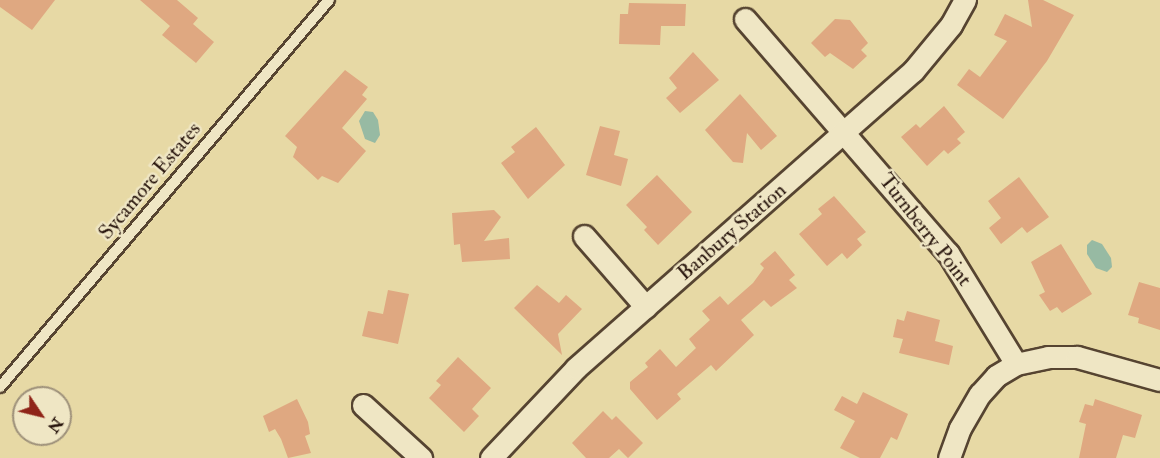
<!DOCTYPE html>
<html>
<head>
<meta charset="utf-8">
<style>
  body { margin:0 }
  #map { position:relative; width:1160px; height:458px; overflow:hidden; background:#e7d9a5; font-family:"IM FELL Double Pica",serif }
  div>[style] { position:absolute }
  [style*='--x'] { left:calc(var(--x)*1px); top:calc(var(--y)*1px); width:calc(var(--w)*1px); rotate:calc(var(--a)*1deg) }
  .water>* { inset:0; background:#97baa3 }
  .building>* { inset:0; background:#dfa881 }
  .roads { filter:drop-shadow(2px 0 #564431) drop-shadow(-2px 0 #564431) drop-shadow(0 2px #564431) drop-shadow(0 -2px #564431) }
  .lane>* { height:10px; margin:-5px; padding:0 5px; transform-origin:5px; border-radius:5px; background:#efe6c4 }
  .street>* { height:21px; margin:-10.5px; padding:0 10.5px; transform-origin:10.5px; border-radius:10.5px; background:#efe6c4 }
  span { translate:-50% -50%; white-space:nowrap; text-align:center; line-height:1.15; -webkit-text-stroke:5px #efe6c4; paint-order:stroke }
  .street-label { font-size:21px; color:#25120a }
  .north { position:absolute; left:12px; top:386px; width:60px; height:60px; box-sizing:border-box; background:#efe6c4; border:2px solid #9e917a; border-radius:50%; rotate:125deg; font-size:16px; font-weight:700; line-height:24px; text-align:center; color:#25120a }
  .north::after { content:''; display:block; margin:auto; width:21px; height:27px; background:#8f2418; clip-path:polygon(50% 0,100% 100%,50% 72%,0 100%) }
</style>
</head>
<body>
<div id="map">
  <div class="water">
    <i style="clip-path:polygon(365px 111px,373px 112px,378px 120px,380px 135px,375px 143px,365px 139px,359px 121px)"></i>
    <i style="clip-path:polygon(1092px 240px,1102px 244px,1111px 258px,1112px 267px,1107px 272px,1096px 268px,1087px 254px,1087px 245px)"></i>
  </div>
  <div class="building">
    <i style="clip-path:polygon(0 0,55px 0,32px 30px,0 7px)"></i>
    <i style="clip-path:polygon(140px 0,177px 0,198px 18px,193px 24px,214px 42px,196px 63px,162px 35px,170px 26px)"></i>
    <i style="clip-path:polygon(1028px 0,1043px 0,1074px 15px,1047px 61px,1003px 119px,957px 85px,969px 69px,980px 77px,1007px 41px,994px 35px,1005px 14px,1032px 27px)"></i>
    <i style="clip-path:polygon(629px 3px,686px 4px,685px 26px,661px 26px,660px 45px,619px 44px,620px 14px,628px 14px)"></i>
    <i style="clip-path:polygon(835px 19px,850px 20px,868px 43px,861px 50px,867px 56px,853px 69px,830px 53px,825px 57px,811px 43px)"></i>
    <i style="clip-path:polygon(693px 52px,719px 80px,680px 113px,666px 98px,677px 88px,669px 78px)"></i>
    <i style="clip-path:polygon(345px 70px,368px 87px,362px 95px,367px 99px,342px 128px,366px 151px,338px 183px,322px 176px,318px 180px,293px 157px,297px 147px,285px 136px)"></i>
    <i style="clip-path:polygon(740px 94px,777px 136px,761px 150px,747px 133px,743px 163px,733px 162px,705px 130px)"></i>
    <i style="clip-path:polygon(944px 106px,965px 132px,957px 139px,961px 143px,948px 154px,944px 150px,927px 166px,901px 137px,916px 124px,920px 128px)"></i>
    <i style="clip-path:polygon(600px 126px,620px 131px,614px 155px,628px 159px,621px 186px,586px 175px)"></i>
    <i style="clip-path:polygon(536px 127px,565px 165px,528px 199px,501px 163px,515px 152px,511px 147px)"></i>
    <i style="clip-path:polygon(657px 175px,692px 212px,658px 245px,644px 230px,647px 227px,626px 205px)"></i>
    <i style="clip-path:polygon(1019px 177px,1049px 217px,1027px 233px,1022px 227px,1001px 244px,989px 228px,1001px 218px,988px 201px)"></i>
    <i style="clip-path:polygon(834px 196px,866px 232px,857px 239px,862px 245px,847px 259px,842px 253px,827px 266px,799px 234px,822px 214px,818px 209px)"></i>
    <i style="clip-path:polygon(494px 210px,501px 217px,484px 241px,509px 238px,510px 259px,462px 262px,460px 244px,454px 245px,452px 213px)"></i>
    <i style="clip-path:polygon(1061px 244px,1092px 294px,1062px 313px,1057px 307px,1050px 311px,1039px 295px,1045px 292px,1031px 262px)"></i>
    <i style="clip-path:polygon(775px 251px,795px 275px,789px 280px,797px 288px,771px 307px,764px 300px,741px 320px,754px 335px,716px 371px,711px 365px,677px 394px,681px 399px,657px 420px,630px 389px,630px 382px,648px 367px,645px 363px,660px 349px,676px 367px,696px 348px,689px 339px,710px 320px,702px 311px,720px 296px,728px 305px,753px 283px,764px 268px,760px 264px)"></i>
    <i style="clip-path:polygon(1139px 282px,1160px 288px,1160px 330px,1138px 323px,1139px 318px,1128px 315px)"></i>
    <i style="clip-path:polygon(537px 285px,559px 303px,566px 295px,582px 309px,558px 334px,562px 355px,514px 308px)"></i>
    <i style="clip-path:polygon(388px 290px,409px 294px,398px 344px,362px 336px,368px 311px,383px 314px)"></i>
    <i style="clip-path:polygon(907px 311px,940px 320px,935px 341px,953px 346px,949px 365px,899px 353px,903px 339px,893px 337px,897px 319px,904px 321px)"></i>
    <i style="clip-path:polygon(458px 357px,491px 388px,472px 409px,479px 416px,464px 432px,429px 398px,441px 385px,436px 381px)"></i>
    <i style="clip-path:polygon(863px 392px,908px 414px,897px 440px,891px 437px,880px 458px,860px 458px,840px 448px,855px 421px,834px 410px,842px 396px,857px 404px)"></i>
    <i style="clip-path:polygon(297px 399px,308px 422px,310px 434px,305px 436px,311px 453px,288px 458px,281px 439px,275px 429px,269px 432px,263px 416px)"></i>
    <i style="clip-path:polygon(1095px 399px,1142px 415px,1135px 438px,1123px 435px,1116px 458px,1079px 458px,1086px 424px,1079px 422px,1085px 404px,1093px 406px)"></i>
    <i style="clip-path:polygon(603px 411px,612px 420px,616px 416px,643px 443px,628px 458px,619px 449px,609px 458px,586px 458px,572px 443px)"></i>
  </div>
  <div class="roads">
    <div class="lane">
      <i style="--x:0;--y:387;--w:508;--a:-49.63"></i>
    </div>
    <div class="street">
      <i style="--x:745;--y:19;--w:310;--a:49.1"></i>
      <i style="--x:948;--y:253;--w:130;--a:58.5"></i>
      <i style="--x:584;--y:236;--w:94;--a:48.9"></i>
      <i style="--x:363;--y:405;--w:79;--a:42.4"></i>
      <i style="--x:491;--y:458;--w:124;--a:-46.6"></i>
      <i style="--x:576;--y:368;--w:449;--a:-41.4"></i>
      <i style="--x:913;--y:71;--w:60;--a:-50.4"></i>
      <i style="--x:951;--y:25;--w:29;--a:-61"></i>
      <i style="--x:949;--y:458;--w:32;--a:-70"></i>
      <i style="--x:960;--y:428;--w:39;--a:-60"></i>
      <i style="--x:980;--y:394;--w:24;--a:-48"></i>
      <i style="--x:996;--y:376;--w:23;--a:-31"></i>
      <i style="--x:1016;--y:364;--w:33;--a:-12"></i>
      <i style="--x:1048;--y:357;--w:29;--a:0"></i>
      <i style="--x:1077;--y:357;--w:86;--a:15.5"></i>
    </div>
  </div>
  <div class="street-label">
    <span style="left:150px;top:181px;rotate:-50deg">Sycamore Estates</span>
    <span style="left:925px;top:230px;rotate:52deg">Turnberry Point</span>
    <span style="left:732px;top:232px;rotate:-41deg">Banbury Station</span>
  </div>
  <div class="north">N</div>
</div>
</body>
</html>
